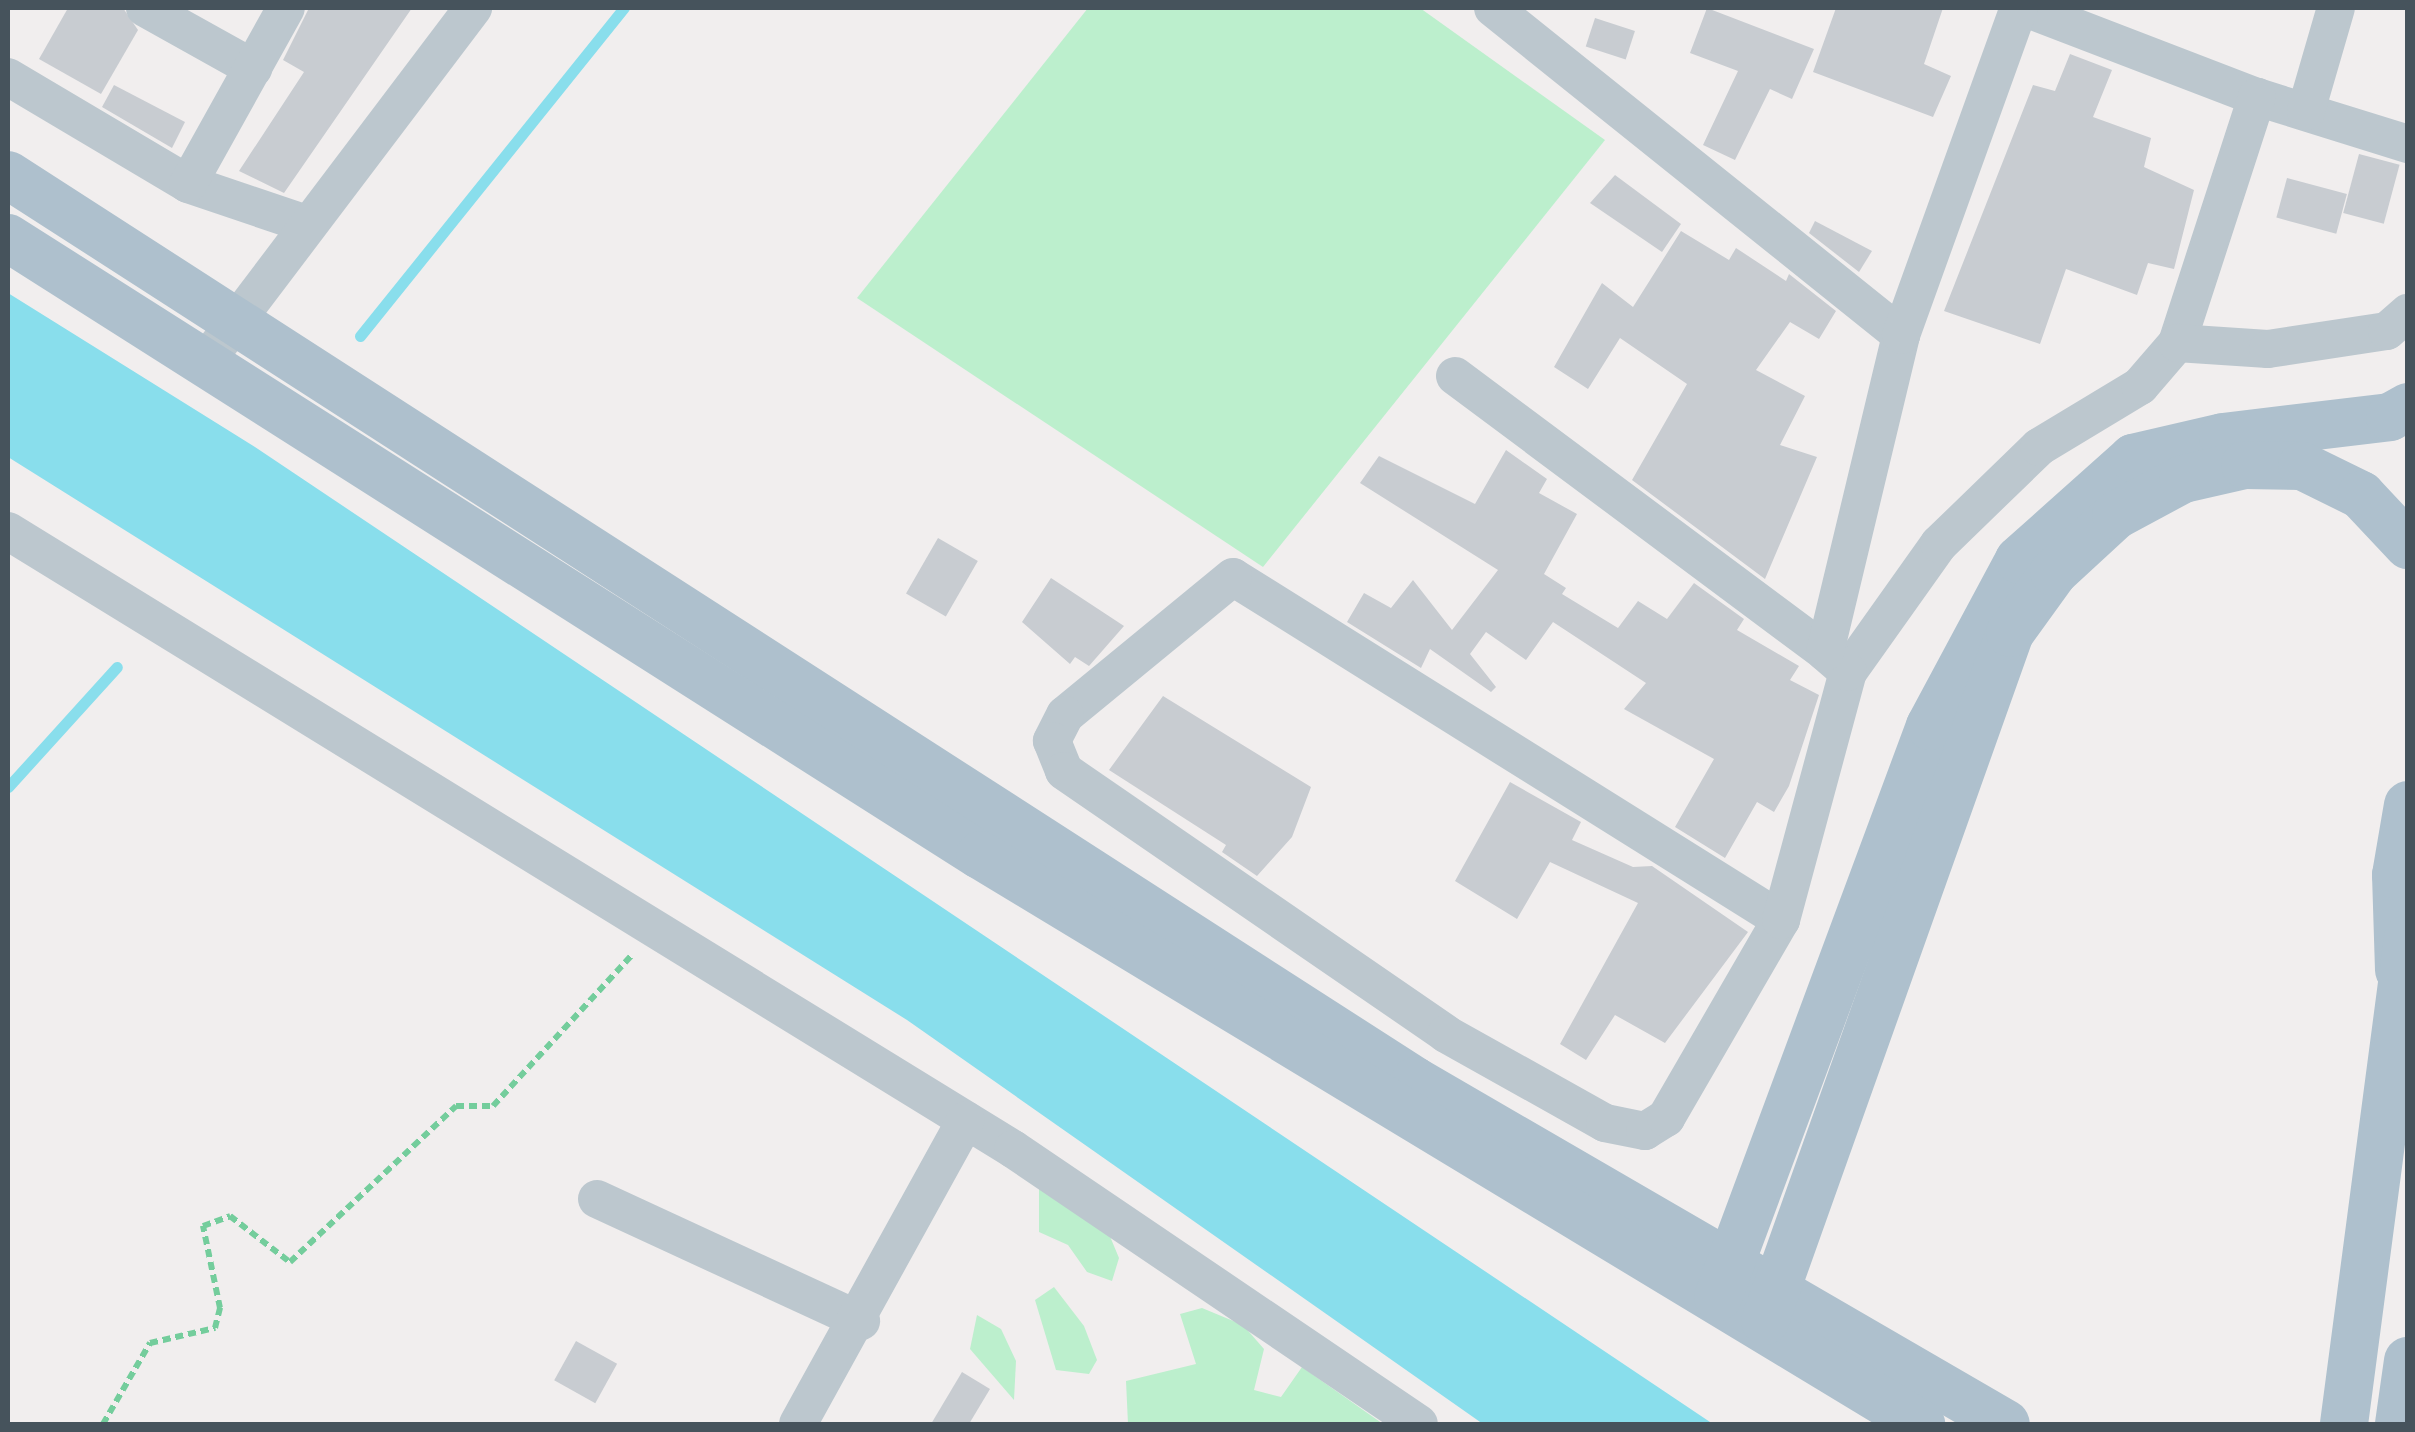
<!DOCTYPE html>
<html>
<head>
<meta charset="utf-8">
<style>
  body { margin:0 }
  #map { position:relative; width:2415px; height:1432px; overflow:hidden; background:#f1eeee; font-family:"Fira Sans",sans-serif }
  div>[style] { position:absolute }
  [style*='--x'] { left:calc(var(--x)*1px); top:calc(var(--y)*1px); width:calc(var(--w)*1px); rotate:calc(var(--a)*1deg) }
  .green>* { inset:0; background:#bcefcd }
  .water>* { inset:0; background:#89deec }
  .stream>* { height:11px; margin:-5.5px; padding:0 5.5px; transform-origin:5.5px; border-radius:5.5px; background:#89deec }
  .building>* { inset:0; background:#c8ccd1; transform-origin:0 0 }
  .path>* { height:6px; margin-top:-3px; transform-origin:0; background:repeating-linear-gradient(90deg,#74cd9c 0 8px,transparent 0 13px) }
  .minor>* { height:38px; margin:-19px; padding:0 19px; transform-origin:19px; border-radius:19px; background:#bcc7ce }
  .major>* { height:48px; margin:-24px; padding:0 24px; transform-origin:24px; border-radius:24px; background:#aec0cd }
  span { translate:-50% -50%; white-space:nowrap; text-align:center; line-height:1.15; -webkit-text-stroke:8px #fff; paint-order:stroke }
  .frame { position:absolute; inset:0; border:10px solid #46535c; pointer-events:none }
</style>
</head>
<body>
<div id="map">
  <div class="green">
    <i style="clip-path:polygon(1088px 8px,1420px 8px,1605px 140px,1263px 567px,857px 298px)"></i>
    <i style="clip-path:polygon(1039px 1180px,1109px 1234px,1119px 1258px,1112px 1281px,1087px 1272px,1068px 1245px,1039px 1232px)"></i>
    <i style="clip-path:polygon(1054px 1287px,1084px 1326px,1097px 1360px,1089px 1374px,1056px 1370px,1035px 1300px)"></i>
    <i style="clip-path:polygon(1202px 1308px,1243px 1325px,1264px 1349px,1254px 1390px,1281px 1397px,1302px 1367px,1383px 1424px,1128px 1424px,1126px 1381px,1196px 1364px,1180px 1314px)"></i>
    <i style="clip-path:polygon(977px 1315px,1001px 1329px,1016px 1361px,1014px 1400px,970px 1349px)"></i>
  </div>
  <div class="water">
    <i style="clip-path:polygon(8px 293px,255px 447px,1713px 1424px,1483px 1424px,907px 1020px,8px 457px)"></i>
  </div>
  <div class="stream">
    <i style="--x:360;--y:336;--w:421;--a:-51.2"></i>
    <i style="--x:8;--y:787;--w:162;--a:-47.8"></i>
  </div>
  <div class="building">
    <i style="clip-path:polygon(68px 8px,123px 8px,138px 30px,101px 94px,39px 59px)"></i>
    <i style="clip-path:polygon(309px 8px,412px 8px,284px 193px,239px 171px,304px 72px,283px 60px)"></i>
    <i style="clip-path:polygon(1707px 8px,1814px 49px,1792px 99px,1770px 89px,1735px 160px,1703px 145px,1738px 71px,1690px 53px)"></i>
    <i style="clip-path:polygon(1836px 8px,1943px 8px,1924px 64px,1951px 76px,1933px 117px,1813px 72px)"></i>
    <i style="left:1595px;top:18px;width:42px;height:30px;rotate:18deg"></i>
    <i style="clip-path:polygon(2070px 54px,2112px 70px,2093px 117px,2151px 138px,2144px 167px,2194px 190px,2174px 269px,2148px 263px,2137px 295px,2066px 269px,2040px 344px,1944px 311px,2033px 85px,2055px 91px)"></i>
    <i style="clip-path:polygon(114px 85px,185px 122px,172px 148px,102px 107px)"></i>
    <i style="left:2359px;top:154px;width:42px;height:61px;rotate:15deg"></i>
    <i style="clip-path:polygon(1615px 175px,1681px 224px,1662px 252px,1590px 203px)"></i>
    <i style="left:2287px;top:178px;width:62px;height:41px;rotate:15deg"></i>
    <i style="clip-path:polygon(1815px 221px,1872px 251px,1859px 272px,1809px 233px)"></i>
    <i style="clip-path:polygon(1681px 231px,1729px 260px,1736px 248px,1786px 281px,1789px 274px,1836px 311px,1819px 339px,1790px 322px,1756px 370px,1805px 396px,1780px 445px,1817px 457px,1765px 579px,1632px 480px,1687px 384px,1620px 338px,1588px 389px,1554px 367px,1602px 283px,1633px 307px)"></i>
    <i style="clip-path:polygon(1506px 450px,1547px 479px,1539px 493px,1577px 514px,1544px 574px,1566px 588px,1562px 594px,1618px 628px,1638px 601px,1667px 619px,1694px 583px,1744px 619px,1737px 630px,1799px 666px,1790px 680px,1819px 695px,1789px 786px,1774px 812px,1757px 802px,1725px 858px,1675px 827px,1714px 759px,1624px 709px,1646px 683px,1553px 622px,1526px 660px,1486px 632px,1470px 654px,1496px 687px,1491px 692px,1430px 649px,1421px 668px,1347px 622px,1364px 593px,1391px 608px,1413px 580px,1452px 630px,1498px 570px,1360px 483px,1379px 456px,1475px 504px)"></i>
    <i style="left:938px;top:538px;width:46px;height:64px;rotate:30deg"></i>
    <i style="clip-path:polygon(1051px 578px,1124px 626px,1089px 666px,1075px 657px,1070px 664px,1022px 622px)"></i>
    <i style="clip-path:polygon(1163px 696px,1311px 787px,1292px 837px,1257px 876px,1222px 852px,1226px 845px,1109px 770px)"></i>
    <i style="clip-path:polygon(1510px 782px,1581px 822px,1572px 840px,1633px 867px,1652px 866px,1748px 932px,1665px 1043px,1615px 1015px,1586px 1060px,1560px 1044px,1638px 903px,1550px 862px,1517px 919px,1455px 881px)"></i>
    <i style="left:576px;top:1341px;width:47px;height:45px;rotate:29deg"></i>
    <i style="clip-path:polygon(962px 1372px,990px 1389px,969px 1424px,931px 1424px)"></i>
  </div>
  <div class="path">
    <i style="--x:103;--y:1424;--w:94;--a:-59.9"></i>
    <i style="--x:150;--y:1343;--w:67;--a:-13"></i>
    <i style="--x:215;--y:1328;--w:21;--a:-76"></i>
    <i style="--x:220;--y:1308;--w:84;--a:-101.7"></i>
    <i style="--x:203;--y:1226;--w:29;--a:-20"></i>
    <i style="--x:230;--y:1216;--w:76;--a:37.5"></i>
    <i style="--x:290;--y:1262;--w:228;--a:-43.2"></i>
    <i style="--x:456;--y:1106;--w:37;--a:0"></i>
    <i style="--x:493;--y:1106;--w:205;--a:-47.4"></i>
  </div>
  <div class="minor">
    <i style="--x:145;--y:8;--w:124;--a:29.1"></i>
    <i style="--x:1493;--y:8;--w:523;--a:38.71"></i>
    <i style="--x:2025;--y:8;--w:248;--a:21"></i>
    <i style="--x:2257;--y:97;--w:158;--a:17.3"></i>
    <i style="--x:8;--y:77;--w:209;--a:30.7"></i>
    <i style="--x:188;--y:184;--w:125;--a:18.7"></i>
    <i style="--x:2306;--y:111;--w:107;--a:-73.8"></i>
    <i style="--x:188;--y:184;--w:201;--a:-60.9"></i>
    <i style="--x:2177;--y:343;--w:259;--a:-72"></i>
    <i style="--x:203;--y:365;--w:448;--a:-52.9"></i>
    <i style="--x:1455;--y:376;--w:462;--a:36.7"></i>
    <i style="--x:8;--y:531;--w:1180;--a:31.59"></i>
    <i style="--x:1013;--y:1149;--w:490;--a:34.1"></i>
    <i style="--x:1848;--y:672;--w:157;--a:-54.6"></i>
    <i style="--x:1939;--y:544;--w:139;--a:-44.1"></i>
    <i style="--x:2039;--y:447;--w:118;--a:-31.1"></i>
    <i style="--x:2140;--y:386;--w:57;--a:-49.3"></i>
    <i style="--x:2177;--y:343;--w:91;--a:3.8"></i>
    <i style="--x:2268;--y:349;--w:120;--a:-8.6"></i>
    <i style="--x:2387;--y:331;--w:28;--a:-41"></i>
    <i style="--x:1781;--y:920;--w:646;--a:-147.96"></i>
    <i style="--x:1233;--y:577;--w:217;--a:140.6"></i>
    <i style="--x:1065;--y:715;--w:29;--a:117"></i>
    <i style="--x:1052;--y:741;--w:32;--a:68"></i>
    <i style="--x:1064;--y:771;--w:464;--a:34.5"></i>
    <i style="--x:1446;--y:1034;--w:182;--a:29.2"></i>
    <i style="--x:1605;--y:1123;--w:41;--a:11.3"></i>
    <i style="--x:1645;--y:1131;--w:25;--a:-32"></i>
    <i style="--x:1666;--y:1118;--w:229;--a:-59.9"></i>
    <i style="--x:1781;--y:920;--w:257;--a:-74.9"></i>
    <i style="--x:1848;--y:672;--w:30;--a:-139"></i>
    <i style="--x:1825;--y:652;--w:326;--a:-76.5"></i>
    <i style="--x:1901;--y:335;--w:348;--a:-70.2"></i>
    <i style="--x:597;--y:1199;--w:291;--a:24.8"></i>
    <i style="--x:798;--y:1424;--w:347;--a:-61.1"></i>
  </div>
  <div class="major">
    <i style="--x:8;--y:175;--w:1673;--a:32.78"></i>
    <i style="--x:1415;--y:1081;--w:683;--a:30.13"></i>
    <i style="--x:8;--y:238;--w:1151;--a:32.41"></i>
    <i style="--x:980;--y:855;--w:1100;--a:31.16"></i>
    <i style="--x:2399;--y:970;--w:95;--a:-91.8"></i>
    <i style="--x:2396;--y:875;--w:71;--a:-80.3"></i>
    <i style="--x:1718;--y:1297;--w:609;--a:-69.63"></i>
    <i style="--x:1930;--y:726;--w:188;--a:-61.8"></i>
    <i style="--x:2019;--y:560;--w:153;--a:-41.8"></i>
    <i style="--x:2133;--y:458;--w:92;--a:-13.1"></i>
    <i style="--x:2223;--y:437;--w:168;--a:-6.8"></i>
    <i style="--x:2390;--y:417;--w:21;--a:-29"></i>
    <i style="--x:1765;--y:1321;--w:730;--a:-70.4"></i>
    <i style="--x:2010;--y:633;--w:75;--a:-54.2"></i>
    <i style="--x:2054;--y:572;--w:84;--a:-42.6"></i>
    <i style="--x:2116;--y:515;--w:76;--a:-28.2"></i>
    <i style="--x:2183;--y:479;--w:64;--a:-12.7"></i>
    <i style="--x:2245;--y:465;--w:57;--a:1"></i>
    <i style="--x:2302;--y:466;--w:66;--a:26.2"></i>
    <i style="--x:2361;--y:495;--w:69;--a:46.8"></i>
    <i style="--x:2344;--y:1424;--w:490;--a:-82.5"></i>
    <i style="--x:2399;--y:1424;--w:64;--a:-81.9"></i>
  </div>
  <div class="frame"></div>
</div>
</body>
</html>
